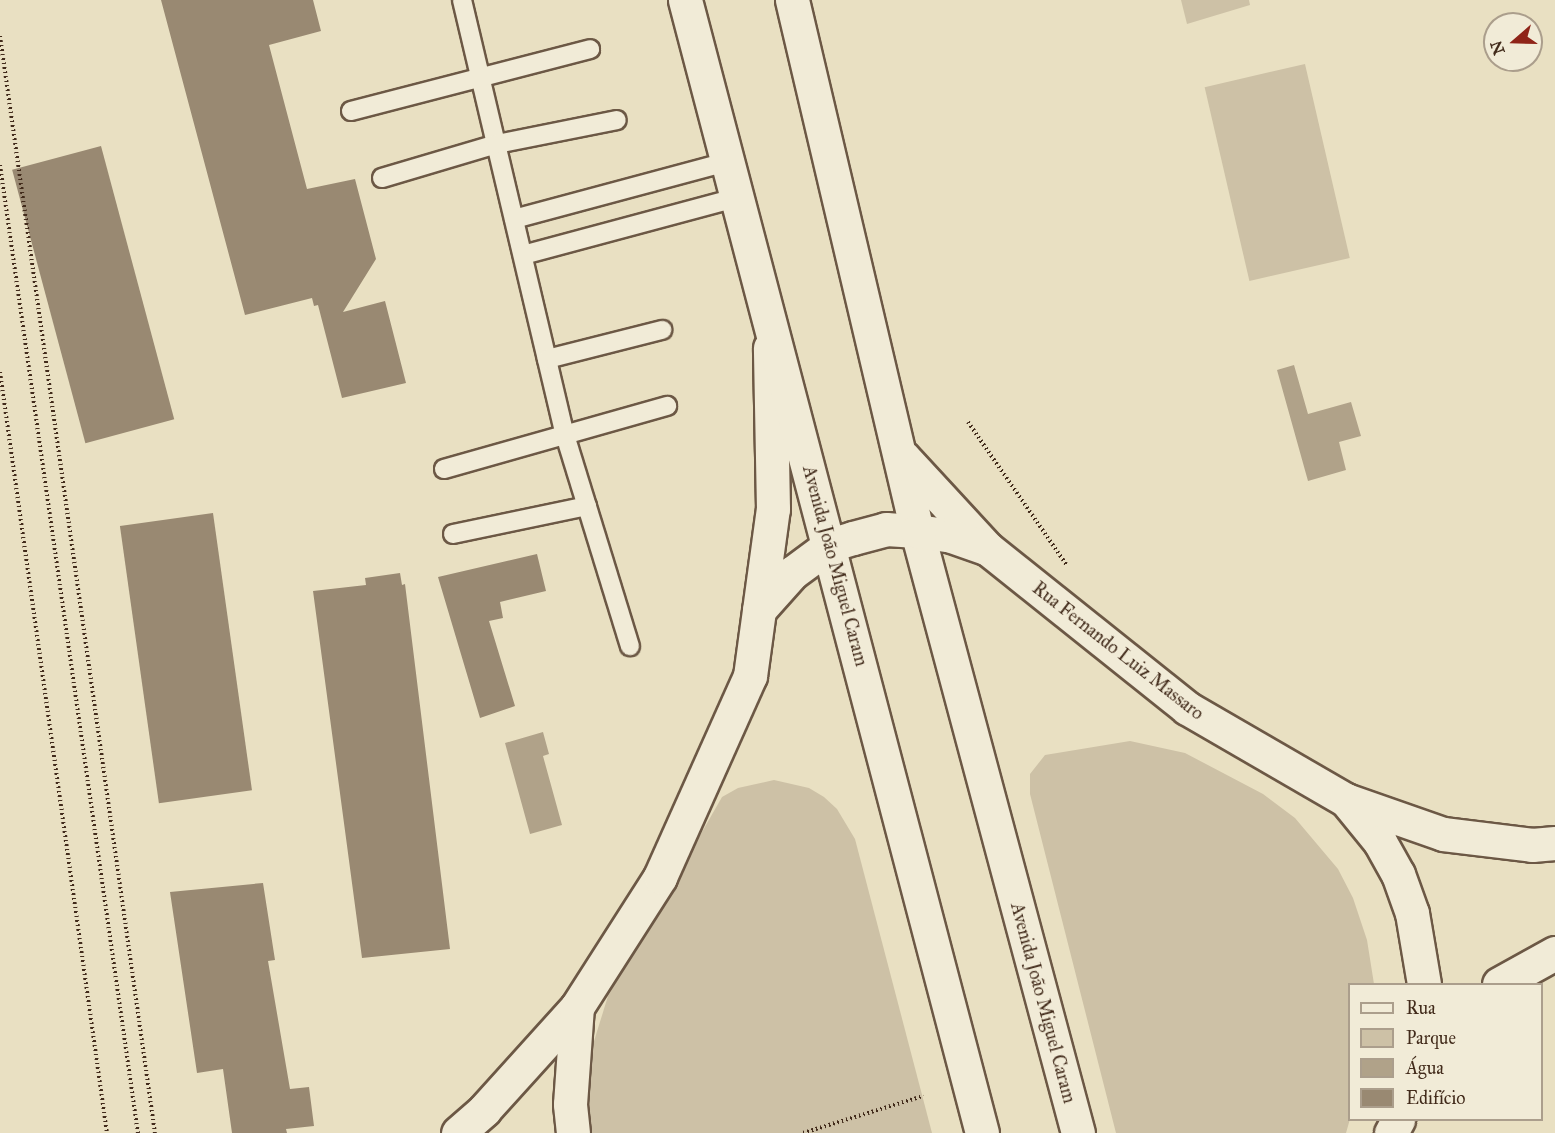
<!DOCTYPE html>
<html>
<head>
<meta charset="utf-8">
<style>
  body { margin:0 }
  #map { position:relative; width:1555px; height:1133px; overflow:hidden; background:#e9e0c2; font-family:"IM FELL Great Primer",serif }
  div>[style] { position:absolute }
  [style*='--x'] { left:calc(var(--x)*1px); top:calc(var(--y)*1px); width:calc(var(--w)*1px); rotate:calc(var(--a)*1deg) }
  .green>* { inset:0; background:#cdc1a6; transform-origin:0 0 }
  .water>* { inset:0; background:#b0a289 }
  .building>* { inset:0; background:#998972; transform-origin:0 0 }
  .path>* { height:4px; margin-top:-2px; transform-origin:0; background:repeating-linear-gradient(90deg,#422b1b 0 1.5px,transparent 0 4.5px) }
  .roads { filter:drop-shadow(2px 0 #6c5845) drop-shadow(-2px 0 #6c5845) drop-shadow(0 2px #6c5845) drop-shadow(0 -2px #6c5845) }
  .lane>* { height:18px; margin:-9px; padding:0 9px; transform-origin:9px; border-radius:9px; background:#f1ebd7 }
  .street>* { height:33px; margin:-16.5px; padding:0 16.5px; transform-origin:16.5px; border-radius:16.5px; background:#f1ebd7 }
  .secondary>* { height:33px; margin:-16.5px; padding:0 16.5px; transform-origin:16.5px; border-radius:16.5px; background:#f1ebd7 }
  span { translate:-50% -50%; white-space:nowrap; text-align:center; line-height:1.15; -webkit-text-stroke:4.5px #f1ebd7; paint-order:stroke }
  .street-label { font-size:18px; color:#422b1b }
  .legend { position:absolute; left:1348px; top:983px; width:195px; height:138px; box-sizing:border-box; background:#f1ebd7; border:2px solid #ab9e8c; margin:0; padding:8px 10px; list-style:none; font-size:18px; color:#422b1b }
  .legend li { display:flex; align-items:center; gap:12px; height:30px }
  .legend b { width:30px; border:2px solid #ab9e8c }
  .north { position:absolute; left:1483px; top:12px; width:60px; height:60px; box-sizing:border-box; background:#f1ebd7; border:2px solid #ab9e8c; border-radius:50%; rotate:250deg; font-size:16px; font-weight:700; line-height:24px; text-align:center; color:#422b1b }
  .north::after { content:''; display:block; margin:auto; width:21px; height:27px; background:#8f2418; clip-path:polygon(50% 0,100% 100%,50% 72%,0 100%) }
</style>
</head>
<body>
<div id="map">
  <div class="green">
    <i style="clip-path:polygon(1181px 0,1249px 0,1250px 5px,1187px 24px)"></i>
    <i style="left:1305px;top:64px;width:199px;height:103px;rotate:77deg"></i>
    <i style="clip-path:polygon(1130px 741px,1185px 753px,1263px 794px,1295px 818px,1338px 869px,1353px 898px,1367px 940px,1374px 984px,1350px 984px,1350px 1119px,1346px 1133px,1116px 1133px,1030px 794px,1030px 774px,1045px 755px)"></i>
    <i style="clip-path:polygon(774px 780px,809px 788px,824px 797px,837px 809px,855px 839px,932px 1133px,585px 1133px,586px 1067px,608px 996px,722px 797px,738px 788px)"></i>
  </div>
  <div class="water">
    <i style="clip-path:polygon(1294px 365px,1308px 414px,1351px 402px,1361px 436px,1339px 442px,1346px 470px,1308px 481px,1277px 370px)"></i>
    <i style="clip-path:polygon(543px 732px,549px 754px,543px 756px,562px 825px,530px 834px,505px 743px)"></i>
  </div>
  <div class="building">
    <i style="clip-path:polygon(161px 0,313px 0,321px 31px,269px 45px,307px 189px,355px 179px,376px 259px,343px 312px,385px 301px,406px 383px,342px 398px,318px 305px,314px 306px,312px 298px,245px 315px)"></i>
    <i style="left:101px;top:146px;width:283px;height:92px;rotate:75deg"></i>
    <i style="left:213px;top:513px;width:280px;height:94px;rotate:82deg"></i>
    <i style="clip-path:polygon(537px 554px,546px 591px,500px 602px,503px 618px,489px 621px,515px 706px,480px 718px,438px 577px)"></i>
    <i style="clip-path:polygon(400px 573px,402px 585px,405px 584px,450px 949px,362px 958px,313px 591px,366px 585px,365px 578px)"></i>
    <i style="clip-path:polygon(263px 883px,275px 960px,268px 961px,290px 1089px,309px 1087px,314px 1126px,286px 1129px,287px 1133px,232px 1133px,223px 1069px,197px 1073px,170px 892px)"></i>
  </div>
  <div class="path">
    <i style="--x:0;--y:36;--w:1108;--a:81.96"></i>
    <i style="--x:0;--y:165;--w:978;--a:81.89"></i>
    <i style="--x:0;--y:372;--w:768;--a:82"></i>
    <i style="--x:968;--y:422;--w:173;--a:55.4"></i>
    <i style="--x:803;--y:1133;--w:126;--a:-17.1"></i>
  </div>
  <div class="roads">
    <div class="lane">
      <i style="--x:462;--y:0;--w:447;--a:76.7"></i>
      <i style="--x:565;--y:435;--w:221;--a:72.9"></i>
      <i style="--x:351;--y:111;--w:247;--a:-14.5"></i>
      <i style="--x:382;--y:178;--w:120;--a:-16.5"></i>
      <i style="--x:497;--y:144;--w:122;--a:-11.3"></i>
      <i style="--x:514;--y:219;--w:220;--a:-15"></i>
      <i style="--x:523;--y:255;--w:220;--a:-15"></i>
      <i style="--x:547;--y:359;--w:119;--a:-14.2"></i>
      <i style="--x:444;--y:469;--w:232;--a:-15.8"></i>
      <i style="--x:453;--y:534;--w:137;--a:-11.8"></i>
    </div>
    <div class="street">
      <i style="--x:458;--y:1133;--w:35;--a:-41"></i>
      <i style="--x:484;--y:1110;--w:139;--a:-47.9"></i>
      <i style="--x:577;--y:1007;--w:154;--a:-57.4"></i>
      <i style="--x:660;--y:877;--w:220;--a:-65.9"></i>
      <i style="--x:750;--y:676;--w:169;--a:-82.2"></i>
      <i style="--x:773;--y:509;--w:161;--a:-91.1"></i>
      <i style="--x:573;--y:1133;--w:29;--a:-96"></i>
      <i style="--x:570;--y:1104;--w:97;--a:-85.9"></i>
    </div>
    <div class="secondary">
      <i style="--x:685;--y:0;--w:1171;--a:75.31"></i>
      <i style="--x:792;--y:0;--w:546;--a:76.75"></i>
      <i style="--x:917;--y:531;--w:623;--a:75.03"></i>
      <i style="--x:903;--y:457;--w:125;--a:47.3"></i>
      <i style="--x:988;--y:549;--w:255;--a:38.6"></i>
      <i style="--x:1187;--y:708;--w:184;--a:30.1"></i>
      <i style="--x:1346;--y:800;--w:103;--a:19.3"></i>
      <i style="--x:1443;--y:834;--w:90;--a:7"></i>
      <i style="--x:1532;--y:845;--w:23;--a:-5"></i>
      <i style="--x:759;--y:610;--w:50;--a:-48.3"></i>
      <i style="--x:792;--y:573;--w:47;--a:-36.4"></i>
      <i style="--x:830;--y:545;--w:24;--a:-17"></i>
      <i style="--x:853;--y:538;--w:34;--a:-15"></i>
      <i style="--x:886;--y:529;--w:31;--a:4"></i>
      <i style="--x:917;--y:531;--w:34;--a:8"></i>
      <i style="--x:951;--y:536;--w:37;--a:19"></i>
      <i style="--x:1346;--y:800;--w:54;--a:51"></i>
      <i style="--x:1380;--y:842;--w:37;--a:61"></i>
      <i style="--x:1398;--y:874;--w:41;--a:70.3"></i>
      <i style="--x:1412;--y:913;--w:72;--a:80.4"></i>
      <i style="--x:1499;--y:984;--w:64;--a:-29"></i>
      <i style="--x:1391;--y:1133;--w:15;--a:-62"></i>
    </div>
  </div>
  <div class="street-label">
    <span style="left:835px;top:566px;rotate:75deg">Avenida João Miguel Caram</span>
    <span style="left:1118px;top:651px;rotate:38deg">Rua Fernando Luiz Massaro</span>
    <span style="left:1043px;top:1003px;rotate:75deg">Avenida João Miguel Caram</span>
  </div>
  <ul class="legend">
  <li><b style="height:8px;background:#f1ebd7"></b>Rua</li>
  <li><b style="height:16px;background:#cdc1a6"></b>Parque</li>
  <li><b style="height:16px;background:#b0a289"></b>Água</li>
  <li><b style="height:16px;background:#998972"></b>Edifício</li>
  </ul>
  <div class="north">N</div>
</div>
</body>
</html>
